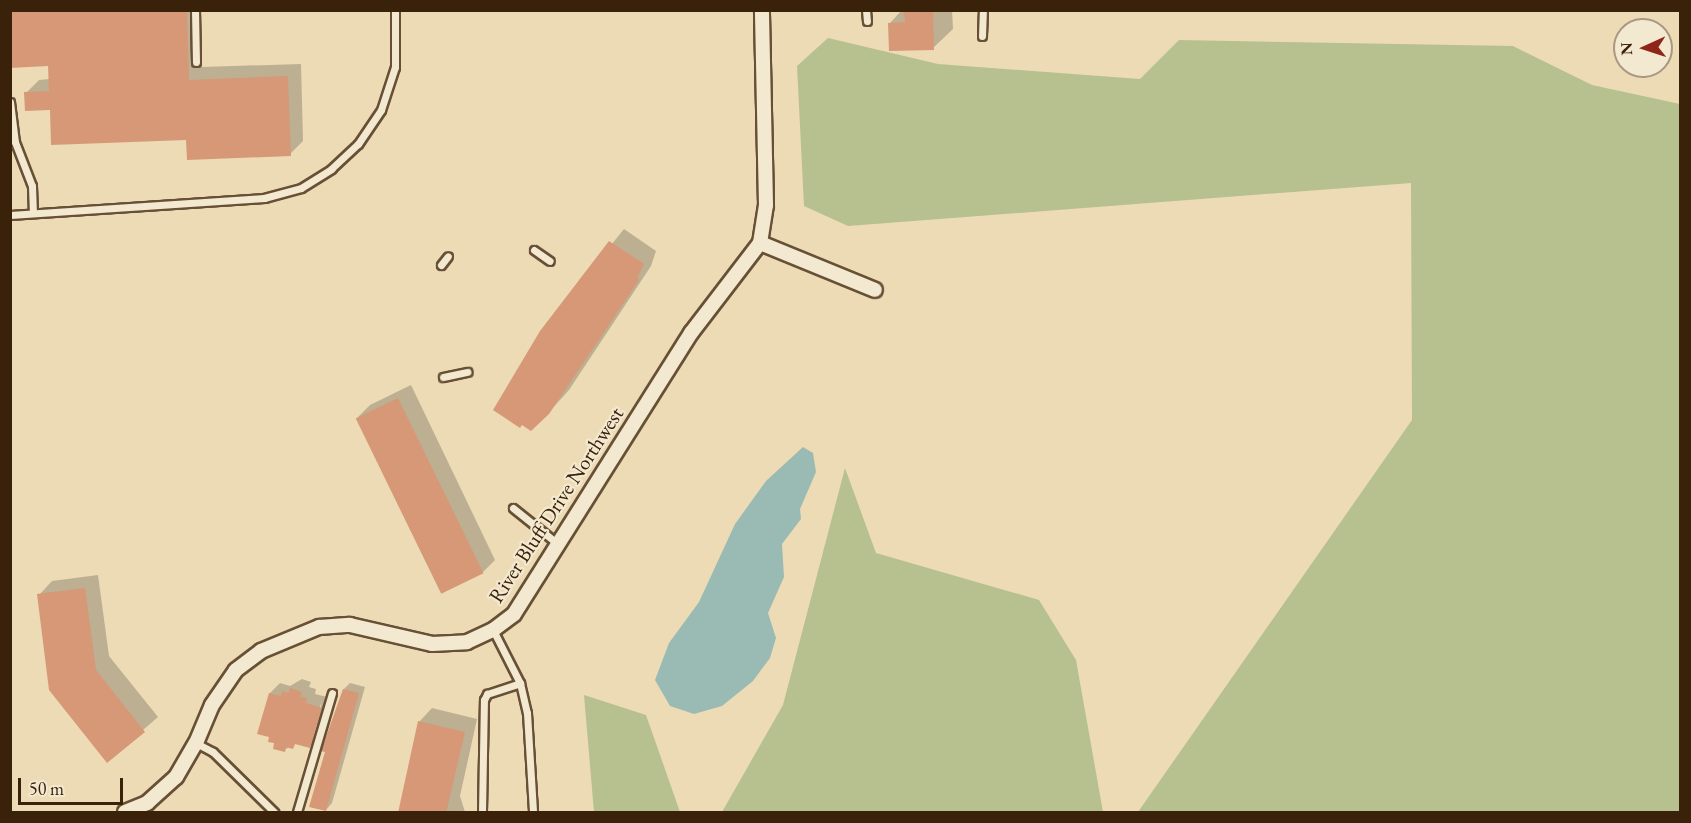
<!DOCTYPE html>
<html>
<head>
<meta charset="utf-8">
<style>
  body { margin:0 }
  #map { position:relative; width:1691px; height:823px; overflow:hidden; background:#eddbb6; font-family:"EB Garamond",serif }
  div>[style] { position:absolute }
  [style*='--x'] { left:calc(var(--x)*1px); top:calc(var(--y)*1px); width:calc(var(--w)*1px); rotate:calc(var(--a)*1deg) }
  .green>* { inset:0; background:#b7c08f }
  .water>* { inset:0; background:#9abab4 }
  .shadow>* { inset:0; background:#0003 }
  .building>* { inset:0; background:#d69876; transform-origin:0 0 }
  .roads { filter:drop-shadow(2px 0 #675035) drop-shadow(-2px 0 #675035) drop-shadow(0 2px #675035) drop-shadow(0 -2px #675035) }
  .service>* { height:7px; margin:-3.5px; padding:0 3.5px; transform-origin:3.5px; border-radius:3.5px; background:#f3e8d0 }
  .minor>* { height:14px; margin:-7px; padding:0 7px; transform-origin:7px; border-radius:7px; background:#f3e8d0 }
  span { translate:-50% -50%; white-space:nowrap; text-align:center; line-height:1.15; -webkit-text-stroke:4.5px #f3e8d0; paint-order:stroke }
  .street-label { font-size:21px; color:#3a210a }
  .frame { position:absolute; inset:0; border:12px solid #3a210a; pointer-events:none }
  .north { position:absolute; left:1613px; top:18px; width:60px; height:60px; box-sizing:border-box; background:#f3e8d0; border:2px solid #a99881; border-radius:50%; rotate:267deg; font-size:16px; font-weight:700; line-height:24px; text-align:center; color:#3a210a }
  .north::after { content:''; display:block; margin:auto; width:21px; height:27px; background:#8f2418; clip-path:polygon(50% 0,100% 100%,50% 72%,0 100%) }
  .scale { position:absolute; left:18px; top:778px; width:105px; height:27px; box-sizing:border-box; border:3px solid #3a210a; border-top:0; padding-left:8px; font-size:18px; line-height:21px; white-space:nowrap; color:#3a210a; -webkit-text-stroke:4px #f3e8d0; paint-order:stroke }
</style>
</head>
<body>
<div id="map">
  <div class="green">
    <i style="clip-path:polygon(828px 38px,938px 64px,1140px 79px,1179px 40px,1513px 46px,1592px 85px,1680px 104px,1680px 812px,1138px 812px,1412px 420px,1411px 183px,848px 226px,804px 206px,797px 66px)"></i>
    <i style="clip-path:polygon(845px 468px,876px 553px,1039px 600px,1076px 660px,1103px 812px,722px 812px,783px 705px)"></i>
    <i style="clip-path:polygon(584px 695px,646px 715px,680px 812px,594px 812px)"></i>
  </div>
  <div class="water">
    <i style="clip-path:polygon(803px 447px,813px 453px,816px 472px,800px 509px,801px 519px,782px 544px,784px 577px,768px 613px,776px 638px,770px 658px,753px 681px,722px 706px,694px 714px,670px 706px,655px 680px,669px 643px,699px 602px,735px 524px,766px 481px)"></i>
  </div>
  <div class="shadow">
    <i style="clip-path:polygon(10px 10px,200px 10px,202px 67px,301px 64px,303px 141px,290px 154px,188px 138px,51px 109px,26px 93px,39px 80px,50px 79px,49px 65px)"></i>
    <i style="clip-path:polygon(902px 10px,952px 10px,953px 29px,933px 48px,890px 23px)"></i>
    <i style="clip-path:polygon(624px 229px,656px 251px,651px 266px,569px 390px,540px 422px,541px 332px)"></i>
    <i style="clip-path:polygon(411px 385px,495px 560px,482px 573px,357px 418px,370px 405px)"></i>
    <i style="clip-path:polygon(98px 575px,109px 656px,158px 717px,107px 761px,39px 595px,52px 581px)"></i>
    <i style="clip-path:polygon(evenodd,302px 679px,311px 682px,309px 687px,316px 689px,315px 694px,331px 698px,319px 737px,309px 747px,297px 743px,284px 750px,270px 693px,280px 683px,290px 686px,302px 679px,322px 700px,315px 737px,312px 737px,322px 700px)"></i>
    <i style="clip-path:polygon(350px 683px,365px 687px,332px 803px,326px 810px,344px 689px)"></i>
    <i style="clip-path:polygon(432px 708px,477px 719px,460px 796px,465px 812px,400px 812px,419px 722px)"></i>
  </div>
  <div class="building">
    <i style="clip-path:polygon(10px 10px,187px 10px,189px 80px,288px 76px,291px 156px,187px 160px,186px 140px,51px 145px,50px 110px,25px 111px,24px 92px,49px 91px,48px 66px,10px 68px)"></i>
    <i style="clip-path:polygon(904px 10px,933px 10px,934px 50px,889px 51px,888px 23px,905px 22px)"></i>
    <i style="clip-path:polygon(609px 241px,644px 264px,637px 278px,639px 280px,549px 414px,531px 431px,522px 425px,520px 428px,493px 410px,540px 331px)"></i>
    <i style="left:398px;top:398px;width:195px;height:47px;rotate:64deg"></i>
    <i style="clip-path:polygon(85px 588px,96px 670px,145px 732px,107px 763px,49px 690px,37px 594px)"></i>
    <i style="clip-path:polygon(290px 688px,302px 692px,300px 697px,307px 698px,306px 703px,322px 708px,310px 748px,295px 744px,293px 749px,286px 747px,285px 752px,273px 749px,274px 743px,268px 742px,269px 737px,257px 734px,269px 693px,281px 696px,282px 691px,289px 693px)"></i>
    <i style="clip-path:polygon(343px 689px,359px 693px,326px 811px,309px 807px,325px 752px,321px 751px)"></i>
    <i style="clip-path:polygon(418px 721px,465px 732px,446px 813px,398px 813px)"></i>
  </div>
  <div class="roads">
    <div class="service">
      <i style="--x:195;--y:10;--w:52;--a:88.9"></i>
      <i style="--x:866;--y:10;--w:11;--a:85"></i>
      <i style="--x:982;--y:36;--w:26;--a:-88"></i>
      <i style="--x:10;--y:102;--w:40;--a:82.9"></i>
      <i style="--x:15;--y:142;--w:47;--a:68.9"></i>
      <i style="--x:32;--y:186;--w:27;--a:88"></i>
      <i style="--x:10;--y:215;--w:255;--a:-3.8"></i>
      <i style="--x:264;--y:198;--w:38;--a:-15"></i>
      <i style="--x:301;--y:188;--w:36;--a:-32"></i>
      <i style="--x:331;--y:169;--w:37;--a:-43"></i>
      <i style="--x:358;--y:144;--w:41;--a:-55.9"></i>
      <i style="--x:381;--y:110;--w:45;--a:-72"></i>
      <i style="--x:395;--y:67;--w:57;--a:-90"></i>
      <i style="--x:534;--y:250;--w:19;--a:35"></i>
      <i style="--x:441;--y:265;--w:11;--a:-52"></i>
      <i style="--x:443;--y:377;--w:25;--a:-12"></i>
      <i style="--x:513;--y:508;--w:58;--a:38.7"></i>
      <i style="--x:493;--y:630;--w:59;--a:63"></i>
      <i style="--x:520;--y:683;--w:31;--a:77"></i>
      <i style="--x:527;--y:713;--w:99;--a:86.5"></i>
      <i style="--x:196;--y:743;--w:19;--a:28"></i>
      <i style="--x:213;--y:752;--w:86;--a:44.5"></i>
      <i style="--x:297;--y:812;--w:124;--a:-73.6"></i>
      <i style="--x:482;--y:812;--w:112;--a:-89"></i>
      <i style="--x:484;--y:700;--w:7;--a:-63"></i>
      <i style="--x:487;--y:694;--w:35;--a:-18"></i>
    </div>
    <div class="minor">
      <i style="--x:760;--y:243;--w:124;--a:22.2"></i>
      <i style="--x:125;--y:812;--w:24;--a:-22"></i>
      <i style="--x:147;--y:803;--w:39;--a:-42"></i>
      <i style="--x:176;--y:777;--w:39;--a:-60"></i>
      <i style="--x:196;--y:743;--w:41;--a:-67.2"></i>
      <i style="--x:212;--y:705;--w:42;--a:-55.6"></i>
      <i style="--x:236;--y:670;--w:31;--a:-37"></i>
      <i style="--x:261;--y:651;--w:63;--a:-22.5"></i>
      <i style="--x:319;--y:627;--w:31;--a:-4"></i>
      <i style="--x:350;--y:625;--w:84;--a:13"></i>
      <i style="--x:432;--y:644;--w:35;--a:-3"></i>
      <i style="--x:467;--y:642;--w:29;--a:-25"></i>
      <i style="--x:493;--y:630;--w:26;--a:-37"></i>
      <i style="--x:514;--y:614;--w:332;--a:-57.8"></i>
      <i style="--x:691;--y:333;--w:113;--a:-52.5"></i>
      <i style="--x:760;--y:243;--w:38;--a:-81"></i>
      <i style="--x:766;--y:205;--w:195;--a:-91.2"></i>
    </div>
  </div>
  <div class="street-label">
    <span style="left:556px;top:505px;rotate:-57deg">River Bluff Drive Northwest</span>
  </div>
  <div class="frame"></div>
  <div class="north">N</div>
  <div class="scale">50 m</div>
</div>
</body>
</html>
